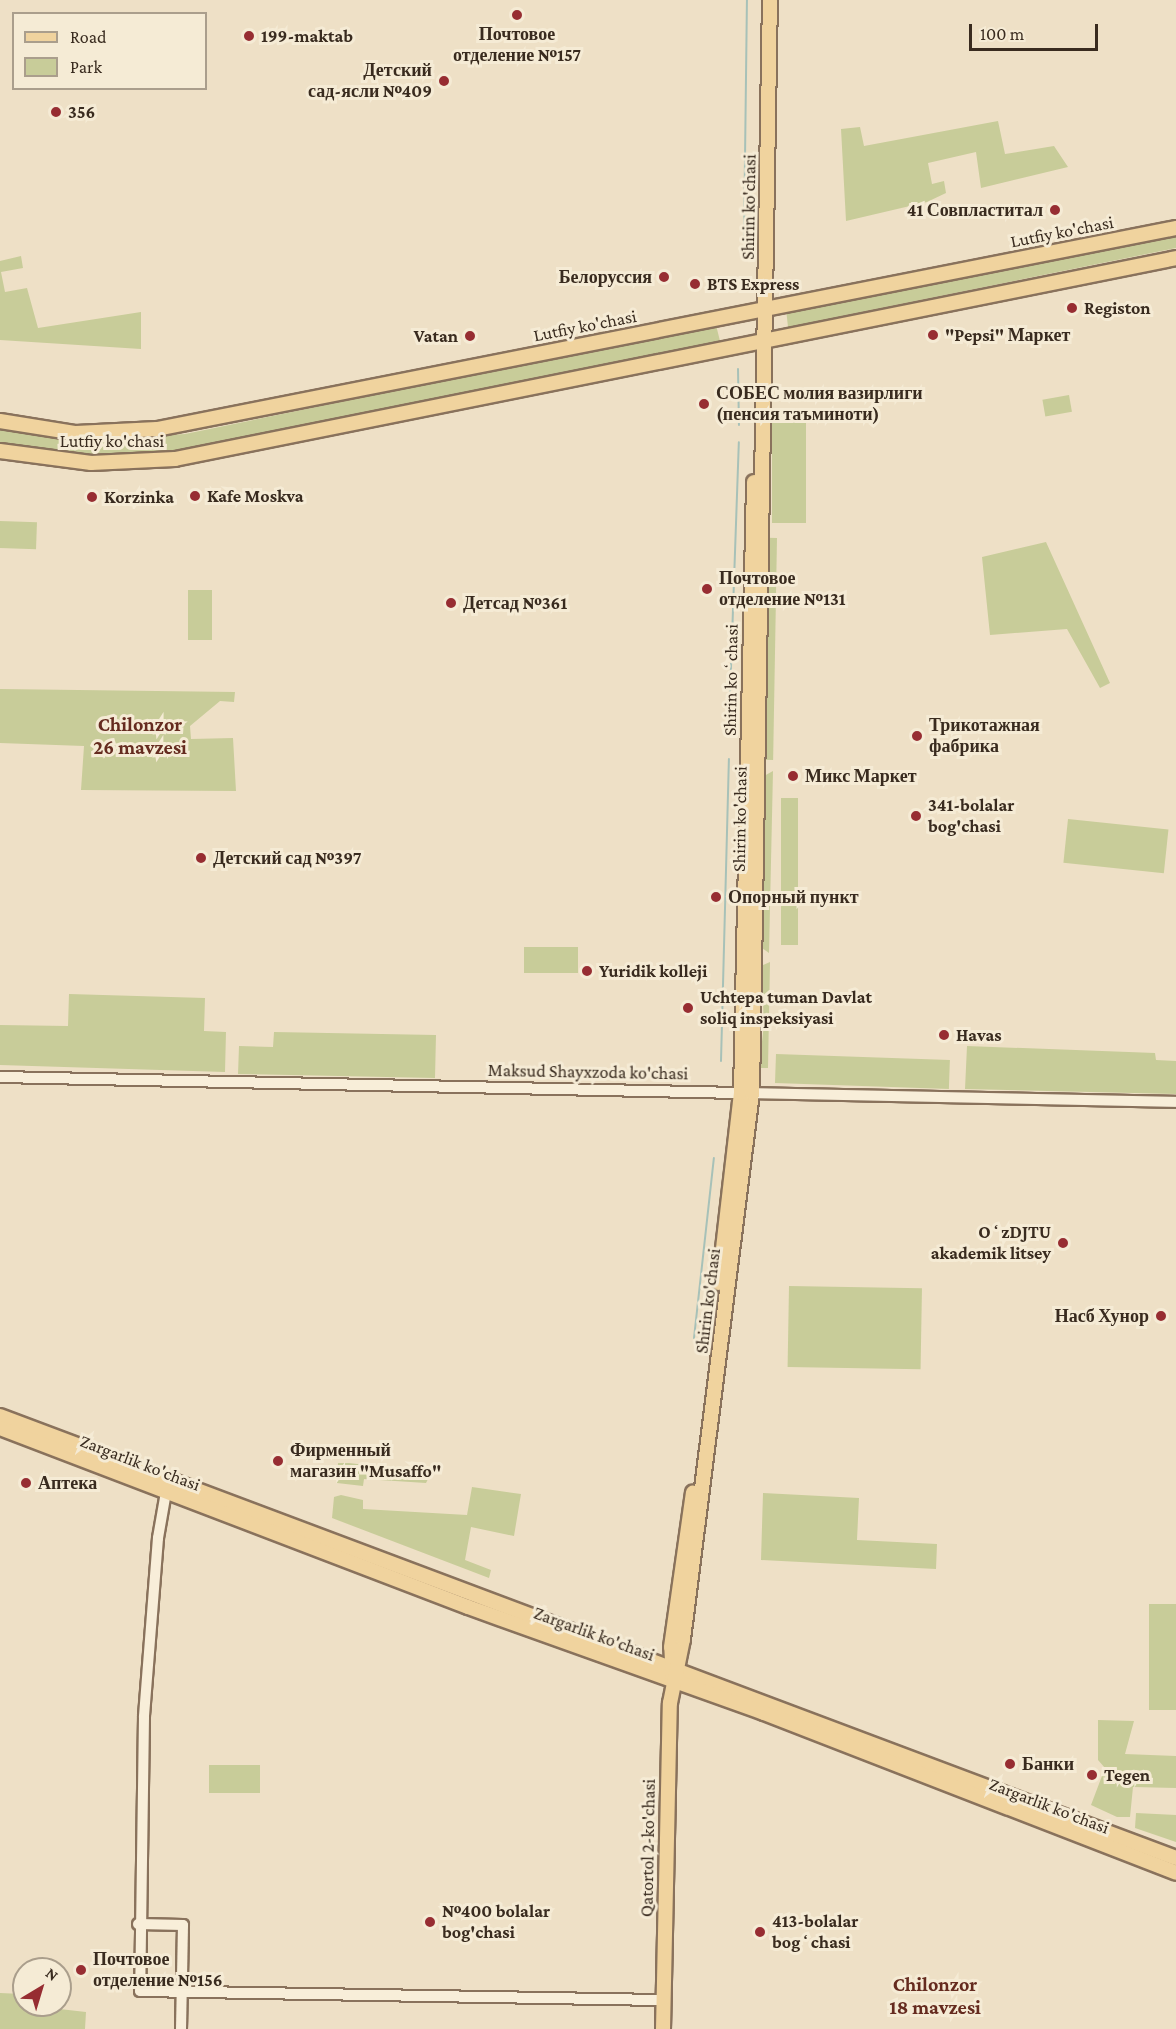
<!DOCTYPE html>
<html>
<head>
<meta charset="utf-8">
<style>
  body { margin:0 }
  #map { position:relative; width:1176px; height:2029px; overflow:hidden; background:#eee0c6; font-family:"Crimson Pro",serif }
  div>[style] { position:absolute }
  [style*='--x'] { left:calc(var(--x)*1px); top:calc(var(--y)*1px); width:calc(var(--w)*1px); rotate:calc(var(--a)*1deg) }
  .green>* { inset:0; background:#c8cc99; transform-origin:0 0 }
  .stream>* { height:2px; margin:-1px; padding:0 1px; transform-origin:1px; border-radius:1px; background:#a7c1b8 }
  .roads { filter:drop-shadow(2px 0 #89725c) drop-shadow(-2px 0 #89725c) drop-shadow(0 2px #89725c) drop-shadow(0 -2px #89725c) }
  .minor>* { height:10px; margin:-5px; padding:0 5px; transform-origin:5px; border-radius:5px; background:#f8eed9 }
  .major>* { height:14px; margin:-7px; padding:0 7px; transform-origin:7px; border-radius:7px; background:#f0d39e }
  .dots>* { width:16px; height:16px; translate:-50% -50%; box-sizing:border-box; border:3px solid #f5ebd5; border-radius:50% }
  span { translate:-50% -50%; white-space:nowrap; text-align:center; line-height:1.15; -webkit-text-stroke:6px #f5ebd5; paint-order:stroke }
  .poi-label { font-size:18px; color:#392b1f; font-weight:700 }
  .left { translate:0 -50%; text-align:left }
  .right { translate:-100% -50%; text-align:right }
  .street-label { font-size:18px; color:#392b1f }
  .neighbourhood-label { font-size:20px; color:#652b1f; font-weight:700 }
  .legend { position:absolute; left:12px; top:12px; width:195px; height:78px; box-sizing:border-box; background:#f5ebd5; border:2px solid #aa9e8c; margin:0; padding:8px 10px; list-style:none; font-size:18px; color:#392b1f }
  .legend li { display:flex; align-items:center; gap:12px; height:30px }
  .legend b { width:30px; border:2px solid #aa9e8c }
  .north { position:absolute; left:12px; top:1957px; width:60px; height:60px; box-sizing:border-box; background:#f5ebd5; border:2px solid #aa9e8c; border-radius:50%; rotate:38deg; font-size:16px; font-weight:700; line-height:24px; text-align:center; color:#392b1f }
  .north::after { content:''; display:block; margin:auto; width:21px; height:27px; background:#972d32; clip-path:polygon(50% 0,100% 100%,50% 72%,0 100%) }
  .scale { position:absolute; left:969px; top:24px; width:129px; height:27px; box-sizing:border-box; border:3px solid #392b1f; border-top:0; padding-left:8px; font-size:18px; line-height:21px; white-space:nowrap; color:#392b1f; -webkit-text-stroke:4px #f5ebd5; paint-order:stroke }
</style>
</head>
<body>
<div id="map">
  <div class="green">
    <i style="clip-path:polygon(998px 121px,1005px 154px,1054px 146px,1068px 167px,981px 188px,976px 152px,928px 163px,932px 184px,944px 181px,946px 193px,927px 202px,846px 221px,841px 129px,860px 127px,864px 146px)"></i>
    <i style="clip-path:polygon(1176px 234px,1176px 248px,788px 327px,786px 309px)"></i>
    <i style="clip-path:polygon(21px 256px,23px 268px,1px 272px,5px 292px,27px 288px,38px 328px,141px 312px,141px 349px,0 340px,0 261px)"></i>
    <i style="clip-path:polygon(716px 325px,720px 341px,186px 450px,93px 455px,0 444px,0 429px,94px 440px,185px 434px)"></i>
    <i style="left:1069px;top:395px;width:17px;height:27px;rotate:80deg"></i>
    <i style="left:772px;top:414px;width:34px;height:109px"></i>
    <i style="left:0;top:521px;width:37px;height:27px;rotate:2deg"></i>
    <i style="left:777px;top:538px;width:222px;height:10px;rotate:91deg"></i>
    <i style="clip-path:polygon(1046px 542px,1110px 683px,1100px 688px,1067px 629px,990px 635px,982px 557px)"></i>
    <i style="left:188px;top:590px;width:24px;height:50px"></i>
    <i style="clip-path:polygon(0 689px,235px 692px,234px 702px,220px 701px,190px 726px,191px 739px,233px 738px,236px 791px,81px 790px,84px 746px,0 743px)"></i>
    <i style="clip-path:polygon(773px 771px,769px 953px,762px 948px,764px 776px)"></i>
    <i style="left:781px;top:798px;width:17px;height:147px"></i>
    <i style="left:1068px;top:819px;width:101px;height:44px;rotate:6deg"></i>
    <i style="left:524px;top:947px;width:54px;height:26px"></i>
    <i style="clip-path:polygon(770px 962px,768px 1068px,759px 1068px,764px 1024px,761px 966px)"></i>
    <i style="clip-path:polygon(69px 994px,205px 998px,204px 1031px,226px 1032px,225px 1072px,0 1065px,0 1025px,68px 1026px)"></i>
    <i style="clip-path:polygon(274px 1032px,436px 1035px,435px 1078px,238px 1074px,239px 1046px,273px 1047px)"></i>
    <i style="clip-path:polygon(967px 1046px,1155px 1053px,1156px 1060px,1176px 1061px,1176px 1094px,965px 1089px)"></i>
    <i style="left:776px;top:1054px;width:174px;height:29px;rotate:2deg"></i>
    <i style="left:789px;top:1286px;width:133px;height:81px;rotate:1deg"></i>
    <i style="clip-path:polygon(338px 1463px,349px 1463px,431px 1473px,426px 1483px,364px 1479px,363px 1486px,337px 1483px)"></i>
    <i style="clip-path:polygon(472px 1487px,521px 1494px,514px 1536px,471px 1527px,465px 1560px,491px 1570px,489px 1578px,332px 1518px,334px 1497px,341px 1495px,363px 1500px,363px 1509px,467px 1515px)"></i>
    <i style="clip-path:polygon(763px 1493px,859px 1498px,857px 1540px,937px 1544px,936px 1569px,761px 1560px)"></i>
    <i style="left:1149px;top:1604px;width:27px;height:106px"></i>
    <i style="clip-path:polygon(1098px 1720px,1134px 1721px,1125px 1754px,1176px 1756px,1176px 1788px,1133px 1787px,1130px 1817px,1117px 1817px,1091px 1805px,1105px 1768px,1098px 1760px)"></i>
    <i style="left:260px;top:1765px;width:28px;height:51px;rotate:90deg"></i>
    <i style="clip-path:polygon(1136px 1813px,1176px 1815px,1176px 1842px,1135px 1828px)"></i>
    <i style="clip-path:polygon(0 1993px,22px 1994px,24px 2005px,86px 2012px,85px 2029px,0 2029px)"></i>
  </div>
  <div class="stream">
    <i style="--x:744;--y:241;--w:241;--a:-89.3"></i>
    <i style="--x:738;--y:369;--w:56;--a:89"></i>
    <i style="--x:729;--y:724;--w:282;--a:-88"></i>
    <i style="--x:721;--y:1061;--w:302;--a:-88.5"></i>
    <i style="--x:694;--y:1338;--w:181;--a:-83.7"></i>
  </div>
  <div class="roads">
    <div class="minor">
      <i style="--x:0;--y:1077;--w:741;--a:1.24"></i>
      <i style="--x:752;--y:1093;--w:424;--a:1.2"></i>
      <i style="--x:166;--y:1492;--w:47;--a:99.9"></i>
      <i style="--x:158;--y:1538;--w:180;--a:94.5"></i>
      <i style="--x:144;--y:1717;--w:274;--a:90.8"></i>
      <i style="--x:140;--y:1991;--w:523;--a:0.99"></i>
      <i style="--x:138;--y:1924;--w:45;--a:1.3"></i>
      <i style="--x:183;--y:1925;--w:104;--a:91.1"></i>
    </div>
    <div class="major">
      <i style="--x:0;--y:421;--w:77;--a:9"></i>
      <i style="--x:76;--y:433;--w:81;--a:-2.8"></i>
      <i style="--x:157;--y:429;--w:1039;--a:-11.16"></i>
      <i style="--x:0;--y:451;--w:92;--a:7.5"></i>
      <i style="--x:91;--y:463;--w:84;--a:-2.7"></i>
      <i style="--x:175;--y:459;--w:1021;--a:-11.35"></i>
      <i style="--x:719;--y:1283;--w:191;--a:-83.4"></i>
      <i style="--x:741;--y:1093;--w:611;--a:-88.78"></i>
      <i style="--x:0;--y:1416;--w:1256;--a:20.6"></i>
      <i style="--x:0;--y:1428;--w:501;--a:20.93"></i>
      <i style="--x:468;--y:1607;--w:314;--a:19.7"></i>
      <i style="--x:764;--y:1713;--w:442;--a:21.2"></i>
      <i style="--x:673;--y:1680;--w:33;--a:-93"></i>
      <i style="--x:671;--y:1647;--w:156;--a:-81.9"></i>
      <i style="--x:663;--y:2029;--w:326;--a:-88.8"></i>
      <i style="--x:670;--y:1703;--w:65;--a:-78.5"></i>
      <i style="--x:683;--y:1639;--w:550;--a:-82.8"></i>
      <i style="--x:752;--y:1093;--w:1093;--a:-89.06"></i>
    </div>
  </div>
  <div class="dots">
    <i style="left:517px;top:15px;background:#972d32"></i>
    <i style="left:249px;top:36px;background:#972d32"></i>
    <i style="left:444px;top:81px;background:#972d32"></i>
    <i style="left:56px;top:112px;background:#972d32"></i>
    <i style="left:1055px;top:210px;background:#972d32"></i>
    <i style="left:664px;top:277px;background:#972d32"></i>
    <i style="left:695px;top:284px;background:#972d32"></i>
    <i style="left:1072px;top:308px;background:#972d32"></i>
    <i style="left:933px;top:335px;background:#972d32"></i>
    <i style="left:470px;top:336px;background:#972d32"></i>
    <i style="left:704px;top:404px;background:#972d32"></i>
    <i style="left:195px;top:496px;background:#972d32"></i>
    <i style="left:92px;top:497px;background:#972d32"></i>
    <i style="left:707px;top:589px;background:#972d32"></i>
    <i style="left:451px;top:603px;background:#972d32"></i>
    <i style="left:917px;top:736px;background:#972d32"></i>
    <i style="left:793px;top:776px;background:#972d32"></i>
    <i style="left:916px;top:816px;background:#972d32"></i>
    <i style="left:201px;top:858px;background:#972d32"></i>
    <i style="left:716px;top:897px;background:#972d32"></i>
    <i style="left:587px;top:971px;background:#972d32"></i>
    <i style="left:688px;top:1008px;background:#972d32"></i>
    <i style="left:944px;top:1035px;background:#972d32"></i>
    <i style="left:1063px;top:1243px;background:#972d32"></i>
    <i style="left:1161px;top:1316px;background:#972d32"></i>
    <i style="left:278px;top:1461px;background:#972d32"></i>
    <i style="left:26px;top:1483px;background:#972d32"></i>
    <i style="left:1010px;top:1764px;background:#972d32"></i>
    <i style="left:1092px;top:1775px;background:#972d32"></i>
    <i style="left:430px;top:1922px;background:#972d32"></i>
    <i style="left:760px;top:1932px;background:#972d32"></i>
    <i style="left:81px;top:1970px;background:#972d32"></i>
  </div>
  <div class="poi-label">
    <span style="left:517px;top:45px">Почтовое<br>отделение №157</span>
    <span class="left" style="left:261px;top:36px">199-maktab</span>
    <span class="right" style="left:432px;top:81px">Детский<br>сад-ясли №409</span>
    <span class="left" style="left:68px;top:112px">356</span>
    <span class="right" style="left:1043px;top:210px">41 Совпластитал</span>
    <span class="right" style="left:652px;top:277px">Белоруссия</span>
    <span class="left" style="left:707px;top:284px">BTS Express</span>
    <span class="left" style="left:1084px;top:308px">Registon</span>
    <span class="left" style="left:945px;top:335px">"Pepsi" Маркет</span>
    <span class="right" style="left:458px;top:336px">Vatan</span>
    <span class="left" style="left:716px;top:404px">СОБЕС молия вазирлиги<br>(пенсия таъминоти)</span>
    <span class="left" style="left:207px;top:496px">Kafe Moskva</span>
    <span class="left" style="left:104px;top:497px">Korzinka</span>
    <span class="left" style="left:719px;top:589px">Почтовое<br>отделение №131</span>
    <span class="left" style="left:463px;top:603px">Детсад №361</span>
    <span class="left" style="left:929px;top:736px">Трикотажная<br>фабрика</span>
    <span class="left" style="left:805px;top:776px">Микс Маркет</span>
    <span class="left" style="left:928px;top:816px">341-bolalar<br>bog'chasi</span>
    <span class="left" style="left:213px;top:858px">Детский сад №397</span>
    <span class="left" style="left:728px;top:897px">Опорный пункт</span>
    <span class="left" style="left:599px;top:971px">Yuridik kolleji</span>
    <span class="left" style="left:700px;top:1008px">Uchtepa tuman Davlat<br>soliq inspeksiyasi</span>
    <span class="left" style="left:956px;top:1035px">Havas</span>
    <span class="right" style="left:1051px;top:1243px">OʻzDJTU<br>akademik litsey</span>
    <span class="right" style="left:1149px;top:1316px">Насб Хунор</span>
    <span class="left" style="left:290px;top:1461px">Фирменный<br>магазин "Musaffo"</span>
    <span class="left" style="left:38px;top:1483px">Аптека</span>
    <span class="left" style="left:1022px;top:1764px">Банки</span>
    <span class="left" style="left:1104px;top:1775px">Tegen</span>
    <span class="left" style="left:442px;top:1922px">№400 bolalar<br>bog'chasi</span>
    <span class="left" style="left:772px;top:1932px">413-bolalar<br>bogʻchasi</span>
    <span class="left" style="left:93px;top:1970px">Почтовое<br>отделение №156</span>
  </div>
  <div class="street-label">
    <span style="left:749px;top:207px;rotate:-89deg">Shirin ko'chasi</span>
    <span style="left:1062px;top:232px;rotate:-11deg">Lutfiy ko'chasi</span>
    <span style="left:585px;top:326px;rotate:-11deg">Lutfiy ko'chasi</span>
    <span style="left:112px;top:441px">Lutfiy ko'chasi</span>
    <span style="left:731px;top:680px;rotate:-89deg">Shirin koʻchasi</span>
    <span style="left:740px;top:819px;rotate:-89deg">Shirin ko'chasi</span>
    <span style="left:588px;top:1072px;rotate:1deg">Maksud Shayxzoda ko'chasi</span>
    <span style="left:708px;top:1301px;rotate:-83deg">Shirin ko'chasi</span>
    <span style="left:140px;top:1463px;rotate:21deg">Zargarlik ko'chasi</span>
    <span style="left:594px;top:1634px;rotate:20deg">Zargarlik ko'chasi</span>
    <span style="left:1049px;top:1806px;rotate:21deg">Zargarlik ko'chasi</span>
    <span style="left:648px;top:1848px;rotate:-89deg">Qatortol 2-ko'chasi</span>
  </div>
  <div class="neighbourhood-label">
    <span style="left:140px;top:736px">Chilonzor<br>26 mavzesi</span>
    <span style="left:935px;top:1996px">Chilonzor<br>18 mavzesi</span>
  </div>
  <ul class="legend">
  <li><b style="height:8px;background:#f0d39e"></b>Road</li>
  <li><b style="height:16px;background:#c8cc99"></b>Park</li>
  </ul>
  <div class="north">N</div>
  <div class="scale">100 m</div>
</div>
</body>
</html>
